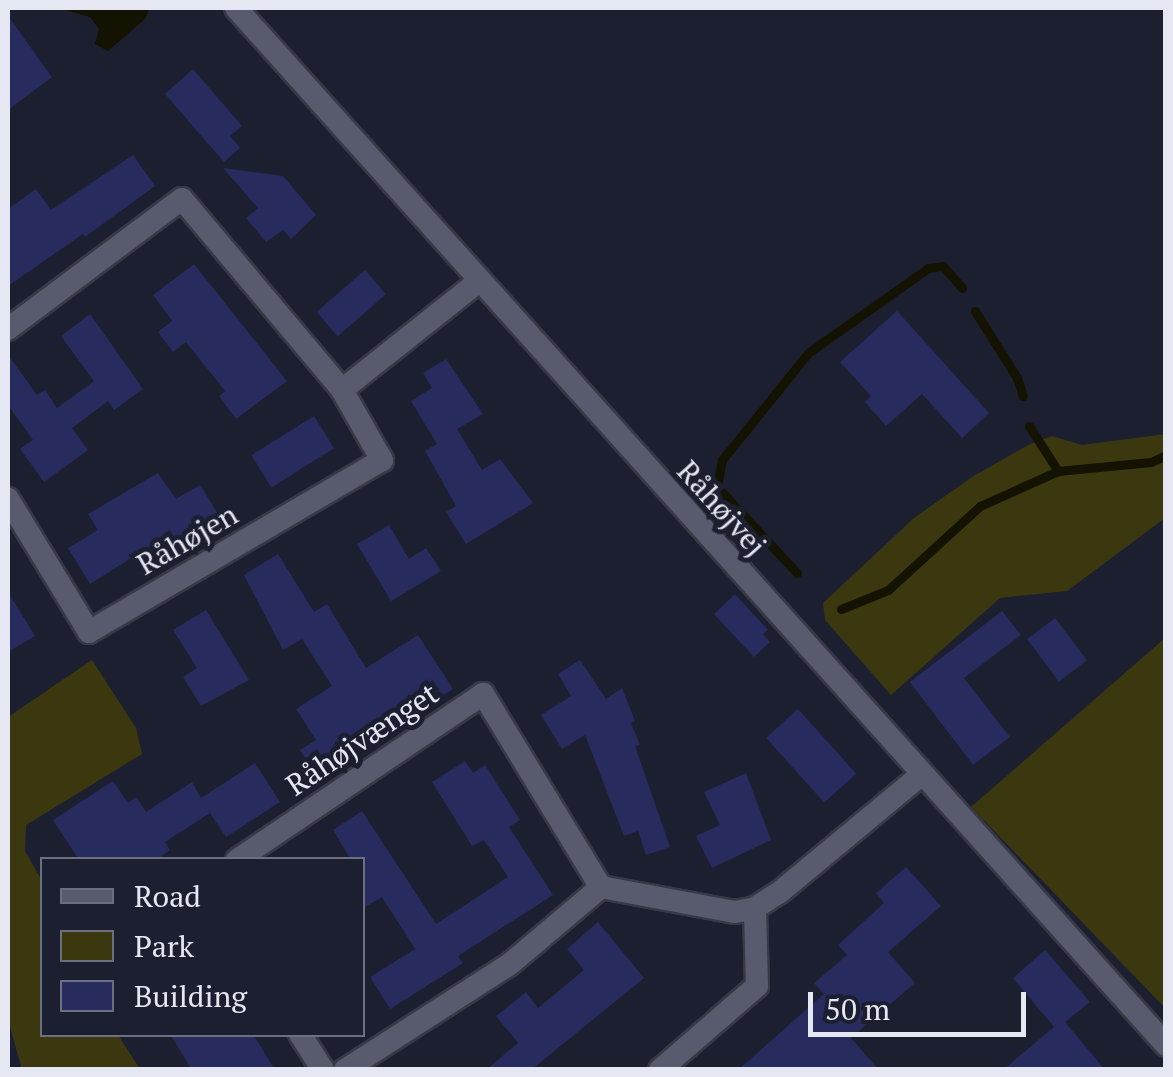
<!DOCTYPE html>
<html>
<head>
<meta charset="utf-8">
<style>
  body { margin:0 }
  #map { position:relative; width:1173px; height:1077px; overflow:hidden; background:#1c1f2f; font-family:"PT Serif",serif }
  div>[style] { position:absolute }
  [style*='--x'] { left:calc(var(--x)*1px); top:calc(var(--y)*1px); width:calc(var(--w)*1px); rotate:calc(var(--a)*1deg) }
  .green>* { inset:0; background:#3b3810 }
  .water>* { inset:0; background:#141201 }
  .stream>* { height:9px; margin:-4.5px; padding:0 4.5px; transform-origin:4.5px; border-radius:4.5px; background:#141201 }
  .building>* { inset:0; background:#282b5e; transform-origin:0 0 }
  .roads { filter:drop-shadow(2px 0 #383946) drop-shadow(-2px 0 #383946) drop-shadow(0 2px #383946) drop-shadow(0 -2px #383946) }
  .minor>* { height:22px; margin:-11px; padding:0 11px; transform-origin:11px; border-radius:11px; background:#585b6e }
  span { translate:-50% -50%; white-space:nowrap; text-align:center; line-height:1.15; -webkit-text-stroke:10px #1c1f2f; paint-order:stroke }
  .street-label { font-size:30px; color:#e5e7f2 }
  .frame { position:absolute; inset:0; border:10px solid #e5e7f2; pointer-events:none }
  .legend { position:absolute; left:40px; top:857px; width:325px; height:180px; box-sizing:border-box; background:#1c1f2f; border:2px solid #6c6f7d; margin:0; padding:12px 18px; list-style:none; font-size:30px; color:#e5e7f2 }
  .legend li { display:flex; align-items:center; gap:20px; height:50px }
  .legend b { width:50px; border:2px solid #6c6f7d }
  .scale { position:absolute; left:808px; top:992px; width:218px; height:45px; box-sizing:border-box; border:5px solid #e5e7f2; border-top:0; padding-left:12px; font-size:30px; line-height:35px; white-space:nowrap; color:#e5e7f2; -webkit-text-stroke:8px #1c1f2f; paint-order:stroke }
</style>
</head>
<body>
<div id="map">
  <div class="green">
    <i style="clip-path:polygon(1165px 434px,1165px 518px,1067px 591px,1000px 598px,891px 695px,825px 620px,823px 603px,914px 518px,972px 477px,1030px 444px,1052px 436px,1082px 445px)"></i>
    <i style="clip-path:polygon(1165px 638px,1165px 1008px,971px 807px)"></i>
    <i style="clip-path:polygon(92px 660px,136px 728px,142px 754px,26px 825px,25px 851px,42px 881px,42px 1034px,118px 1035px,140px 1069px,22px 1069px,8px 1020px,8px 717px)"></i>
  </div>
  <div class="water">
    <i style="clip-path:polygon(58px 8px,150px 8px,145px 19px,108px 51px,95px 44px,99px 29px,90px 17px)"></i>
  </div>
  <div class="stream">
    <i style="--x:975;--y:311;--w:79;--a:57.9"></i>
    <i style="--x:1017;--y:378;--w:19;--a:72"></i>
    <i style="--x:1029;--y:426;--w:54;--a:57.2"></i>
    <i style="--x:797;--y:573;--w:117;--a:-132.9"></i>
    <i style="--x:717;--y:487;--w:27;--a:-80"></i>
    <i style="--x:722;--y:460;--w:137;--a:-51.2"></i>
    <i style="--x:808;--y:353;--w:147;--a:-35.3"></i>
    <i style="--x:928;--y:268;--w:15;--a:-8"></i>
    <i style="--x:943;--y:266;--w:29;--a:49"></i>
    <i style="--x:841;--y:609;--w:51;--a:-22"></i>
    <i style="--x:888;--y:590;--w:125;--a:-42.4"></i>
    <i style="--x:980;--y:506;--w:85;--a:-24.2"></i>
    <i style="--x:1058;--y:471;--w:93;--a:-5.5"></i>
    <i style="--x:1151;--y:462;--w:17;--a:-25"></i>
  </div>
  <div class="building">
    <i style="clip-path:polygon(8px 16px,52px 77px,8px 110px)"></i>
    <i style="clip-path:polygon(193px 69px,242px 126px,230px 136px,240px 148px,224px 162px,165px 94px)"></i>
    <i style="clip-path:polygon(133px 155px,155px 186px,85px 237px,83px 234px,8px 286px,8px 209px,36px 189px,51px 210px)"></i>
    <i style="clip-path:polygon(223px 168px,283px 176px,316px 215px,291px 239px,283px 230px,266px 242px,246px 218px,258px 208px)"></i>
    <i style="clip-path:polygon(194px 264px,287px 381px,236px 419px,219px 396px,225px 391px,186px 342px,173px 352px,158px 332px,172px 321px,153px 295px)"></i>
    <i style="left:365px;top:270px;width:32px;height:64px;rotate:49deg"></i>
    <i style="clip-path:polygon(897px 311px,989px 413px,962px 438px,922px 394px,886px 426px,865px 402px,871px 396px,840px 362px)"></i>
    <i style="clip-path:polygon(90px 314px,143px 389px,114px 410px,108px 401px,72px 428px,88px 450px,44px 482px,20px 449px,33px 440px,8px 405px,8px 355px,37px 395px,45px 390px,57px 408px,94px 381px,61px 336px)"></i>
    <i style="clip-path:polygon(446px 359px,483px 414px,457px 429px,482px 470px,500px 459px,533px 503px,466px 544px,446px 512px,456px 506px,425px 451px,437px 444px,411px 401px,432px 388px,423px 373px)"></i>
    <i style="left:314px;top:416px;width:38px;height:74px;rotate:58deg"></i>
    <i style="clip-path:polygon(158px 473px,176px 499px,200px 485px,225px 525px,190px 546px,187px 541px,171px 551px,168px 546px,144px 562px,139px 553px,90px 584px,68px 548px,98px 530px,88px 514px)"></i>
    <i style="clip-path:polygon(389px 525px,409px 559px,426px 548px,441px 571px,391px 601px,357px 544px)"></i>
    <i style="clip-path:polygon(278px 554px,314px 612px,327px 604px,366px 668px,418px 635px,453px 689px,367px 744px,369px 747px,317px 777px,300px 750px,316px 740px,296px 709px,332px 686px,302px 639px,283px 650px,244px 575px)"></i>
    <i style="clip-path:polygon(8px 592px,35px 636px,8px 652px)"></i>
    <i style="clip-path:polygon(735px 594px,768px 630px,763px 634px,770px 642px,754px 657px,714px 614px)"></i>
    <i style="clip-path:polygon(206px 610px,249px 680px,201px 706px,183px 677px,197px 668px,173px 630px)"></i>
    <i style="clip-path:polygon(1002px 611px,1021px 635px,964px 678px,1010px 737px,973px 765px,910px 682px)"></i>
    <i style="left:1055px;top:618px;width:53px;height:35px;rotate:53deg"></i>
    <i style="clip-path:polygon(580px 660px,606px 699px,622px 688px,635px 721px,631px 723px,640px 745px,635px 746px,670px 847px,646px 855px,638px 831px,624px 836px,585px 735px,562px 749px,541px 715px,571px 696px,558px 674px)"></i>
    <i style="left:798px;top:709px;width:87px;height:43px;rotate:48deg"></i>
    <i style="clip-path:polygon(465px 761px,473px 773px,485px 765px,520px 820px,509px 827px,553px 895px,458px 956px,463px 963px,390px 1009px,370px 977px,415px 949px,382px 897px,362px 909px,362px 860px,351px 860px,333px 830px,362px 811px,436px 924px,508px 877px,484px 840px,472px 846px,432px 782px)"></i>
    <i style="clip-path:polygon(255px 763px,280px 802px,226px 837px,202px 801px,210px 813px,165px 842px,170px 850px,156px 860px,79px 860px,53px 820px,113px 781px,128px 803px,136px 797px,146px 812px,192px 782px,201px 798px)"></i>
    <i style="clip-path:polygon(746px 773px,771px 840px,712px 868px,696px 836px,720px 825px,704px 792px)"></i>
    <i style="clip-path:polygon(906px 867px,941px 906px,888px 952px,915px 983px,851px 1038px,879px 1070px,738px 1070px,824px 994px,814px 983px,847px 955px,838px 945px,884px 903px,876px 893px)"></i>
    <i style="clip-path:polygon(598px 922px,644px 978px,531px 1070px,486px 1070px,518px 1043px,496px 1016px,526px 992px,538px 1008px,584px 970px,567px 949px)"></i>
    <i style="clip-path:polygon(1045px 950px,1090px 1002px,1065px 1022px,1105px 1070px,1003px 1070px,1054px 1027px,1013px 978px)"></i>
    <i style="clip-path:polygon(170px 1034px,253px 1034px,275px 1070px,192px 1070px)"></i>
  </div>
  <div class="roads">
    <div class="minor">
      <i style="--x:236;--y:8;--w:1393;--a:48.11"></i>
      <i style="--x:8;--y:329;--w:217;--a:-36.8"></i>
      <i style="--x:182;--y:199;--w:249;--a:50"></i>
      <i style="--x:342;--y:390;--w:81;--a:60.3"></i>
      <i style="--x:382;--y:460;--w:340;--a:149.6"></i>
      <i style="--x:89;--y:632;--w:156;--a:-121.3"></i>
      <i style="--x:342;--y:390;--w:175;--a:-38.5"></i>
      <i style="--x:237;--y:860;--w:297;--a:-34"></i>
      <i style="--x:483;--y:694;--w:226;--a:58.6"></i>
      <i style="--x:601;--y:887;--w:136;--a:10.6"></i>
      <i style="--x:735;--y:912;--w:20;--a:-11"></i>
      <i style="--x:755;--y:908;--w:30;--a:-33"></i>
      <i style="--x:780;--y:892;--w:183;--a:-39.7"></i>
      <i style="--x:300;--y:1034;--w:43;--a:57.4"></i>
      <i style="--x:345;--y:1070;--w:196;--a:-32.7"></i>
      <i style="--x:510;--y:964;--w:119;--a:-40.2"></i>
      <i style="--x:660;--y:1070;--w:128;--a:-40.9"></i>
      <i style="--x:757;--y:986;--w:78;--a:-91.5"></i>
    </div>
  </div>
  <div class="street-label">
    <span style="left:722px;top:508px;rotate:48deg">Råhøjvej</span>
    <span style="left:187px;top:539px;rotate:-30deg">Råhøjen</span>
    <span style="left:362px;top:739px;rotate:-34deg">Råhøjvænget</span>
  </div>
  <div class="frame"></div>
  <ul class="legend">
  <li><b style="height:12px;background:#585b6e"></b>Road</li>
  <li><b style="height:28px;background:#3b3810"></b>Park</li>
  <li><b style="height:28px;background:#282b5e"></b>Building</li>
  </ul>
  <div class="scale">50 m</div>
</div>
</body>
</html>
